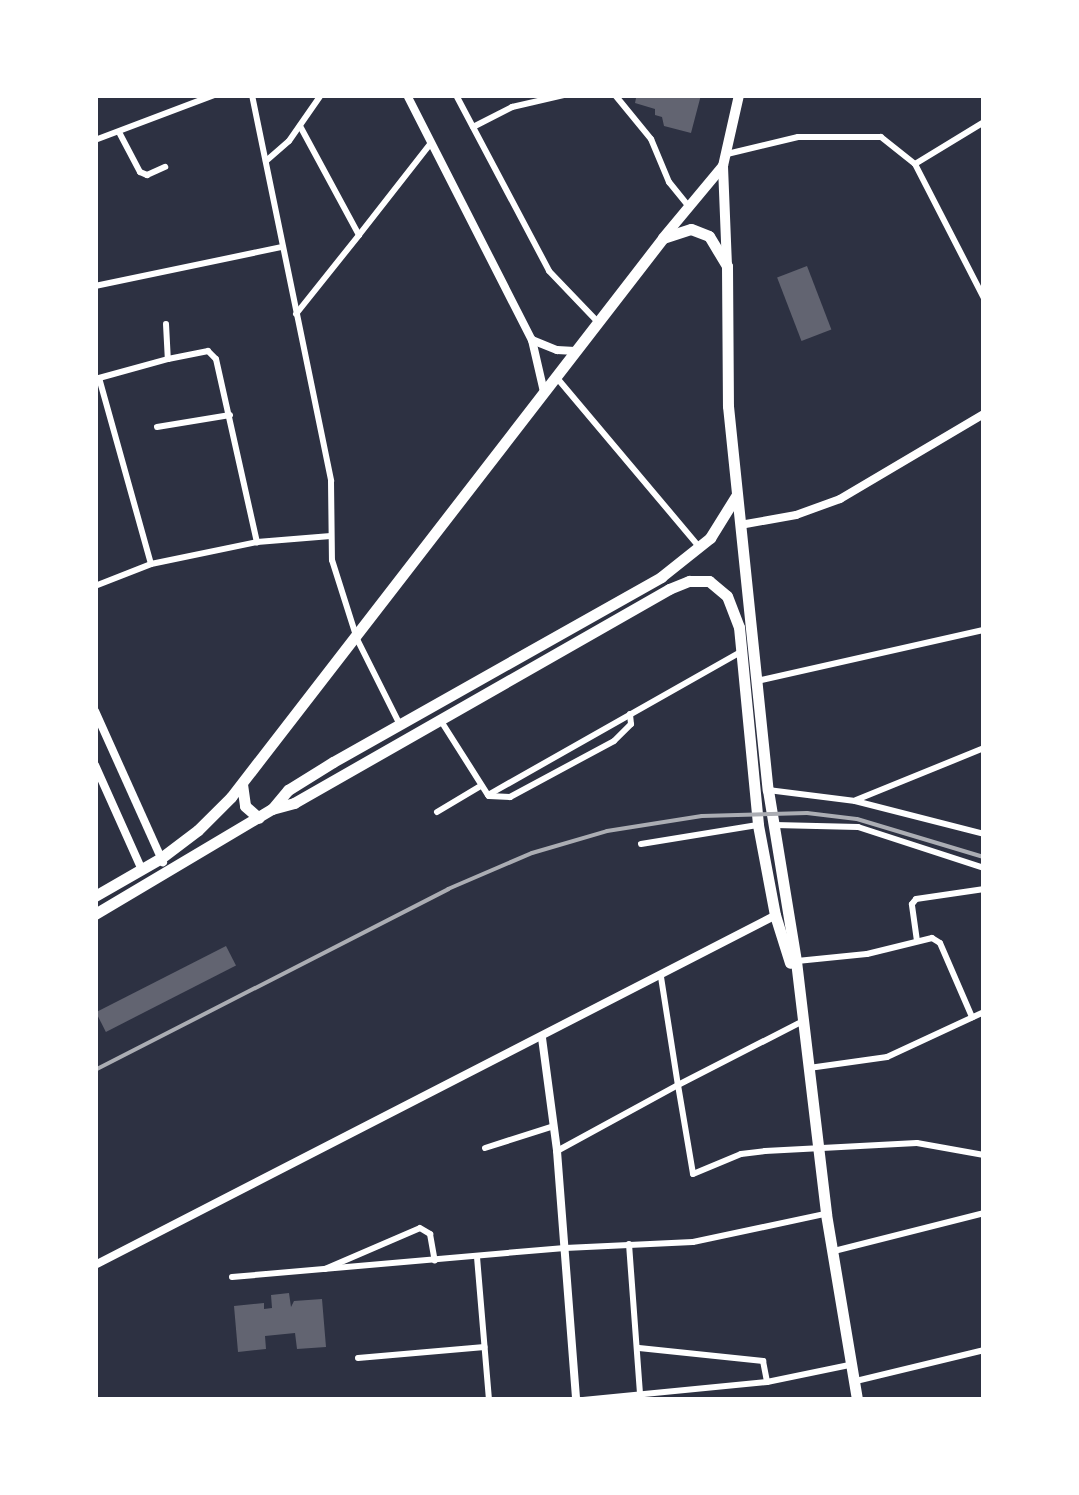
<!DOCTYPE html>
<html>
<head>
<meta charset="utf-8">
<style>
  body { margin:0 }
  #map { position:relative; width:1079px; height:1495px; overflow:hidden; background:#2d3142; font-family:Inter,sans-serif }
  div>[style] { position:absolute }
  [style*='--x'] { left:calc(var(--x)*1px); top:calc(var(--y)*1px); width:calc(var(--w)*1px); rotate:calc(var(--a)*1deg) }
  .building>* { inset:0; background:#626471; transform-origin:0 0 }
  .minor>* { height:6px; margin:-3px; padding:0 3px; transform-origin:3px; border-radius:3px; background:#fff }
  .tertiary>* { height:8px; margin:-4px; padding:0 4px; transform-origin:4px; border-radius:4px; background:#fff }
  .primary>* { height:10px; margin:-5px; padding:0 5px; transform-origin:5px; border-radius:5px; background:#fff }
  .trunk>* { height:11px; margin:-5.5px; padding:0 5.5px; transform-origin:5.5px; border-radius:5.5px; background:#fff }
  .rail>* { height:4px; margin:-2px; padding:0 2px; transform-origin:2px; border-radius:2px; background:#abadb3 }
  span { translate:-50% -50%; white-space:nowrap; text-align:center; line-height:1.15; -webkit-text-stroke:8px #fff; paint-order:stroke }
  .frame { position:absolute; inset:0; border:98px solid #fff; pointer-events:none }
</style>
</head>
<body>
<div id="map">
  <div class="building">
    <i style="clip-path:polygon(629px 95px,701px 95px,691px 133px,664px 126px,662px 117px,655px 115px,655px 109px,635px 103px,636px 98px)"></i>
    <i style="left:807px;top:266px;width:68px;height:32px;rotate:69deg"></i>
    <i style="left:226px;top:946px;width:22px;height:146px;rotate:63deg"></i>
    <i style="clip-path:polygon(289px 1293px,291px 1307px,294px 1301px,322px 1299px,326px 1347px,297px 1349px,295px 1333px,265px 1336px,266px 1349px,238px 1352px,234px 1306px,264px 1303px,264px 1309px,272px 1308px,271px 1295px)"></i>
  </div>
  <div class="minor">
    <i style="--x:252;--y:95;--w:394;--a:78.4"></i>
    <i style="--x:331;--y:481;--w:79;--a:89.3"></i>
    <i style="--x:332;--y:560;--w:83;--a:72.4"></i>
    <i style="--x:357;--y:639;--w:96;--a:63.4"></i>
    <i style="--x:456;--y:95;--w:199;--a:62.1"></i>
    <i style="--x:549;--y:271;--w:69;--a:46.2"></i>
    <i style="--x:615;--y:95;--w:57;--a:50.7"></i>
    <i style="--x:651;--y:139;--w:47;--a:67.3"></i>
    <i style="--x:669;--y:182;--w:32;--a:51"></i>
    <i style="--x:300;--y:126;--w:124;--a:61.6"></i>
    <i style="--x:359;--y:235;--w:117;--a:-52"></i>
    <i style="--x:473;--y:127;--w:44;--a:-27.1"></i>
    <i style="--x:512;--y:107;--w:53;--a:-13"></i>
    <i style="--x:120;--y:134;--w:43;--a:62.2"></i>
    <i style="--x:140;--y:172;--w:8;--a:23"></i>
    <i style="--x:147;--y:175;--w:20;--a:-24"></i>
    <i style="--x:95;--y:140;--w:127;--a:-20.7"></i>
    <i style="--x:727;--y:154;--w:73;--a:-13.5"></i>
    <i style="--x:798;--y:137;--w:83;--a:0"></i>
    <i style="--x:881;--y:137;--w:43;--a:38.5"></i>
    <i style="--x:915;--y:164;--w:151;--a:62.8"></i>
    <i style="--x:266;--y:161;--w:30;--a:-41"></i>
    <i style="--x:289;--y:141;--w:56;--a:-55.2"></i>
    <i style="--x:915;--y:164;--w:81;--a:-31.3"></i>
    <i style="--x:95;--y:286;--w:190;--a:-11.8"></i>
    <i style="--x:296;--y:314;--w:101;--a:-51.4"></i>
    <i style="--x:166;--y:324;--w:35;--a:87"></i>
    <i style="--x:557;--y:378;--w:222;--a:49.9"></i>
    <i style="--x:157;--y:427;--w:74;--a:-9.3"></i>
    <i style="--x:151;--y:564;--w:193;--a:-105.6"></i>
    <i style="--x:99;--y:378;--w:72;--a:-15.4"></i>
    <i style="--x:168;--y:359;--w:41;--a:-11.3"></i>
    <i style="--x:208;--y:351;--w:11;--a:45"></i>
    <i style="--x:216;--y:359;--w:188;--a:77.4"></i>
    <i style="--x:95;--y:586;--w:60;--a:-21.4"></i>
    <i style="--x:151;--y:564;--w:108;--a:-11.7"></i>
    <i style="--x:257;--y:542;--w:74;--a:-4.6"></i>
    <i style="--x:757;--y:681;--w:233;--a:-12.7"></i>
    <i style="--x:441;--y:721;--w:88;--a:57.6"></i>
    <i style="--x:488;--y:795;--w:291;--a:-29.5"></i>
    <i style="--x:768;--y:790;--w:88;--a:7.2"></i>
    <i style="--x:855;--y:801;--w:133;--a:14.3"></i>
    <i style="--x:489;--y:796;--w:21;--a:3"></i>
    <i style="--x:510;--y:797;--w:118;--a:-28.3"></i>
    <i style="--x:614;--y:741;--w:24;--a:-45"></i>
    <i style="--x:631;--y:724;--w:10;--a:-96"></i>
    <i style="--x:856;--y:800;--w:138;--a:-22.1"></i>
    <i style="--x:437;--y:812;--w:49;--a:-30.8"></i>
    <i style="--x:775;--y:825;--w:83;--a:1.4"></i>
    <i style="--x:858;--y:827;--w:133;--a:18"></i>
    <i style="--x:641;--y:844;--w:118;--a:-9.3"></i>
    <i style="--x:917;--y:941;--w:37;--a:-98"></i>
    <i style="--x:912;--y:904;--w:6;--a:-51"></i>
    <i style="--x:916;--y:899;--w:69;--a:-8.4"></i>
    <i style="--x:797;--y:961;--w:70;--a:-5.7"></i>
    <i style="--x:867;--y:954;--w:67;--a:-13.8"></i>
    <i style="--x:932;--y:938;--w:9;--a:32"></i>
    <i style="--x:940;--y:943;--w:81;--a:66.6"></i>
    <i style="--x:661;--y:977;--w:109;--a:81.1"></i>
    <i style="--x:678;--y:1085;--w:138;--a:-27.1"></i>
    <i style="--x:809;--y:1068;--w:79;--a:-8"></i>
    <i style="--x:887;--y:1057;--w:107;--a:-24.9"></i>
    <i style="--x:485;--y:1148;--w:72;--a:-17.7"></i>
    <i style="--x:557;--y:1151;--w:138;--a:-28.6"></i>
    <i style="--x:678;--y:1085;--w:90;--a:80.4"></i>
    <i style="--x:693;--y:1174;--w:52;--a:-22.6"></i>
    <i style="--x:741;--y:1154;--w:24;--a:-7"></i>
    <i style="--x:765;--y:1151;--w:152;--a:-3"></i>
    <i style="--x:917;--y:1143;--w:68;--a:10.2"></i>
    <i style="--x:629;--y:1244;--w:150;--a:85.8"></i>
    <i style="--x:834;--y:1251;--w:155;--a:-14.2"></i>
    <i style="--x:477;--y:1257;--w:144;--a:85.2"></i>
    <i style="--x:325;--y:1269;--w:103;--a:-23.3"></i>
    <i style="--x:420;--y:1228;--w:12;--a:31"></i>
    <i style="--x:430;--y:1234;--w:27;--a:80"></i>
    <i style="--x:232;--y:1277;--w:334;--a:-5"></i>
    <i style="--x:565;--y:1248;--w:128;--a:-2.7"></i>
    <i style="--x:693;--y:1242;--w:135;--a:-12"></i>
    <i style="--x:639;--y:1348;--w:125;--a:6"></i>
    <i style="--x:763;--y:1361;--w:21;--a:79"></i>
    <i style="--x:358;--y:1358;--w:127;--a:-5"></i>
    <i style="--x:856;--y:1381;--w:132;--a:-13.6"></i>
    <i style="--x:583;--y:1400;--w:185;--a:-5.6"></i>
    <i style="--x:767;--y:1382;--w:84;--a:-11.7"></i>
  </div>
  <div class="tertiary">
    <i style="--x:407;--y:95;--w:275;--a:63"></i>
    <i style="--x:532;--y:340;--w:53;--a:77"></i>
    <i style="--x:532;--y:340;--w:27;--a:22"></i>
    <i style="--x:557;--y:350;--w:18;--a:3"></i>
    <i style="--x:740;--y:525;--w:57;--a:-10.1"></i>
    <i style="--x:796;--y:515;--w:47;--a:-20"></i>
    <i style="--x:840;--y:499;--w:167;--a:-30.6"></i>
    <i style="--x:95;--y:711;--w:166;--a:65.8"></i>
    <i style="--x:95;--y:765;--w:115;--a:65.9"></i>
    <i style="--x:542;--y:1038;--w:114;--a:82.4"></i>
    <i style="--x:557;--y:1151;--w:250;--a:85.6"></i>
    <i style="--x:95;--y:1265;--w:766;--a:-27.2"></i>
  </div>
  <div class="primary">
    <i style="--x:663;--y:238;--w:94;--a:-50.2"></i>
    <i style="--x:727;--y:266;--w:100;--a:-92.3"></i>
    <i style="--x:723;--y:166;--w:73;--a:-77.3"></i>
  </div>
  <div class="trunk">
    <i style="--x:242;--y:784;--w:22;--a:82"></i>
    <i style="--x:245;--y:806;--w:18;--a:41"></i>
    <i style="--x:272;--y:809;--w:23;--a:-15"></i>
    <i style="--x:294;--y:803;--w:432;--a:-29.7"></i>
    <i style="--x:669;--y:589;--w:22;--a:-22"></i>
    <i style="--x:689;--y:581;--w:20;--a:0"></i>
    <i style="--x:709;--y:581;--w:23;--a:40"></i>
    <i style="--x:727;--y:596;--w:33;--a:69"></i>
    <i style="--x:739;--y:627;--w:199;--a:84.5"></i>
    <i style="--x:758;--y:825;--w:92;--a:79.3"></i>
    <i style="--x:775;--y:915;--w:50;--a:72.6"></i>
    <i style="--x:95;--y:896;--w:76;--a:-29.9"></i>
    <i style="--x:161;--y:858;--w:46;--a:-37.1"></i>
    <i style="--x:198;--y:830;--w:47;--a:-45"></i>
    <i style="--x:231;--y:797;--w:706;--a:-52.3"></i>
    <i style="--x:663;--y:238;--w:29;--a:-18"></i>
    <i style="--x:691;--y:229;--w:19;--a:21"></i>
    <i style="--x:709;--y:236;--w:35;--a:59"></i>
    <i style="--x:727;--y:266;--w:140;--a:89.6"></i>
    <i style="--x:728;--y:406;--w:386;--a:84.1"></i>
    <i style="--x:768;--y:790;--w:173;--a:80.7"></i>
    <i style="--x:796;--y:961;--w:255;--a:83.2"></i>
    <i style="--x:826;--y:1214;--w:189;--a:80.5"></i>
    <i style="--x:95;--y:914;--w:206;--a:-30.7"></i>
    <i style="--x:272;--y:809;--w:25;--a:-50"></i>
    <i style="--x:288;--y:790;--w:53;--a:-31.9"></i>
    <i style="--x:333;--y:762;--w:377;--a:-29.4"></i>
    <i style="--x:661;--y:577;--w:63;--a:-38.5"></i>
    <i style="--x:710;--y:538;--w:49;--a:-58.2"></i>
  </div>
  <div class="rail">
    <i style="--x:95;--y:1070;--w:397;--a:-27.1"></i>
    <i style="--x:448;--y:889;--w:91;--a:-23.2"></i>
    <i style="--x:532;--y:853;--w:78;--a:-16.3"></i>
    <i style="--x:607;--y:831;--w:96;--a:-9"></i>
    <i style="--x:702;--y:816;--w:105;--a:-1.6"></i>
    <i style="--x:807;--y:813;--w:50;--a:6.8"></i>
    <i style="--x:857;--y:819;--w:133;--a:16.7"></i>
  </div>
  <div class="frame"></div>
</div>
</body>
</html>
